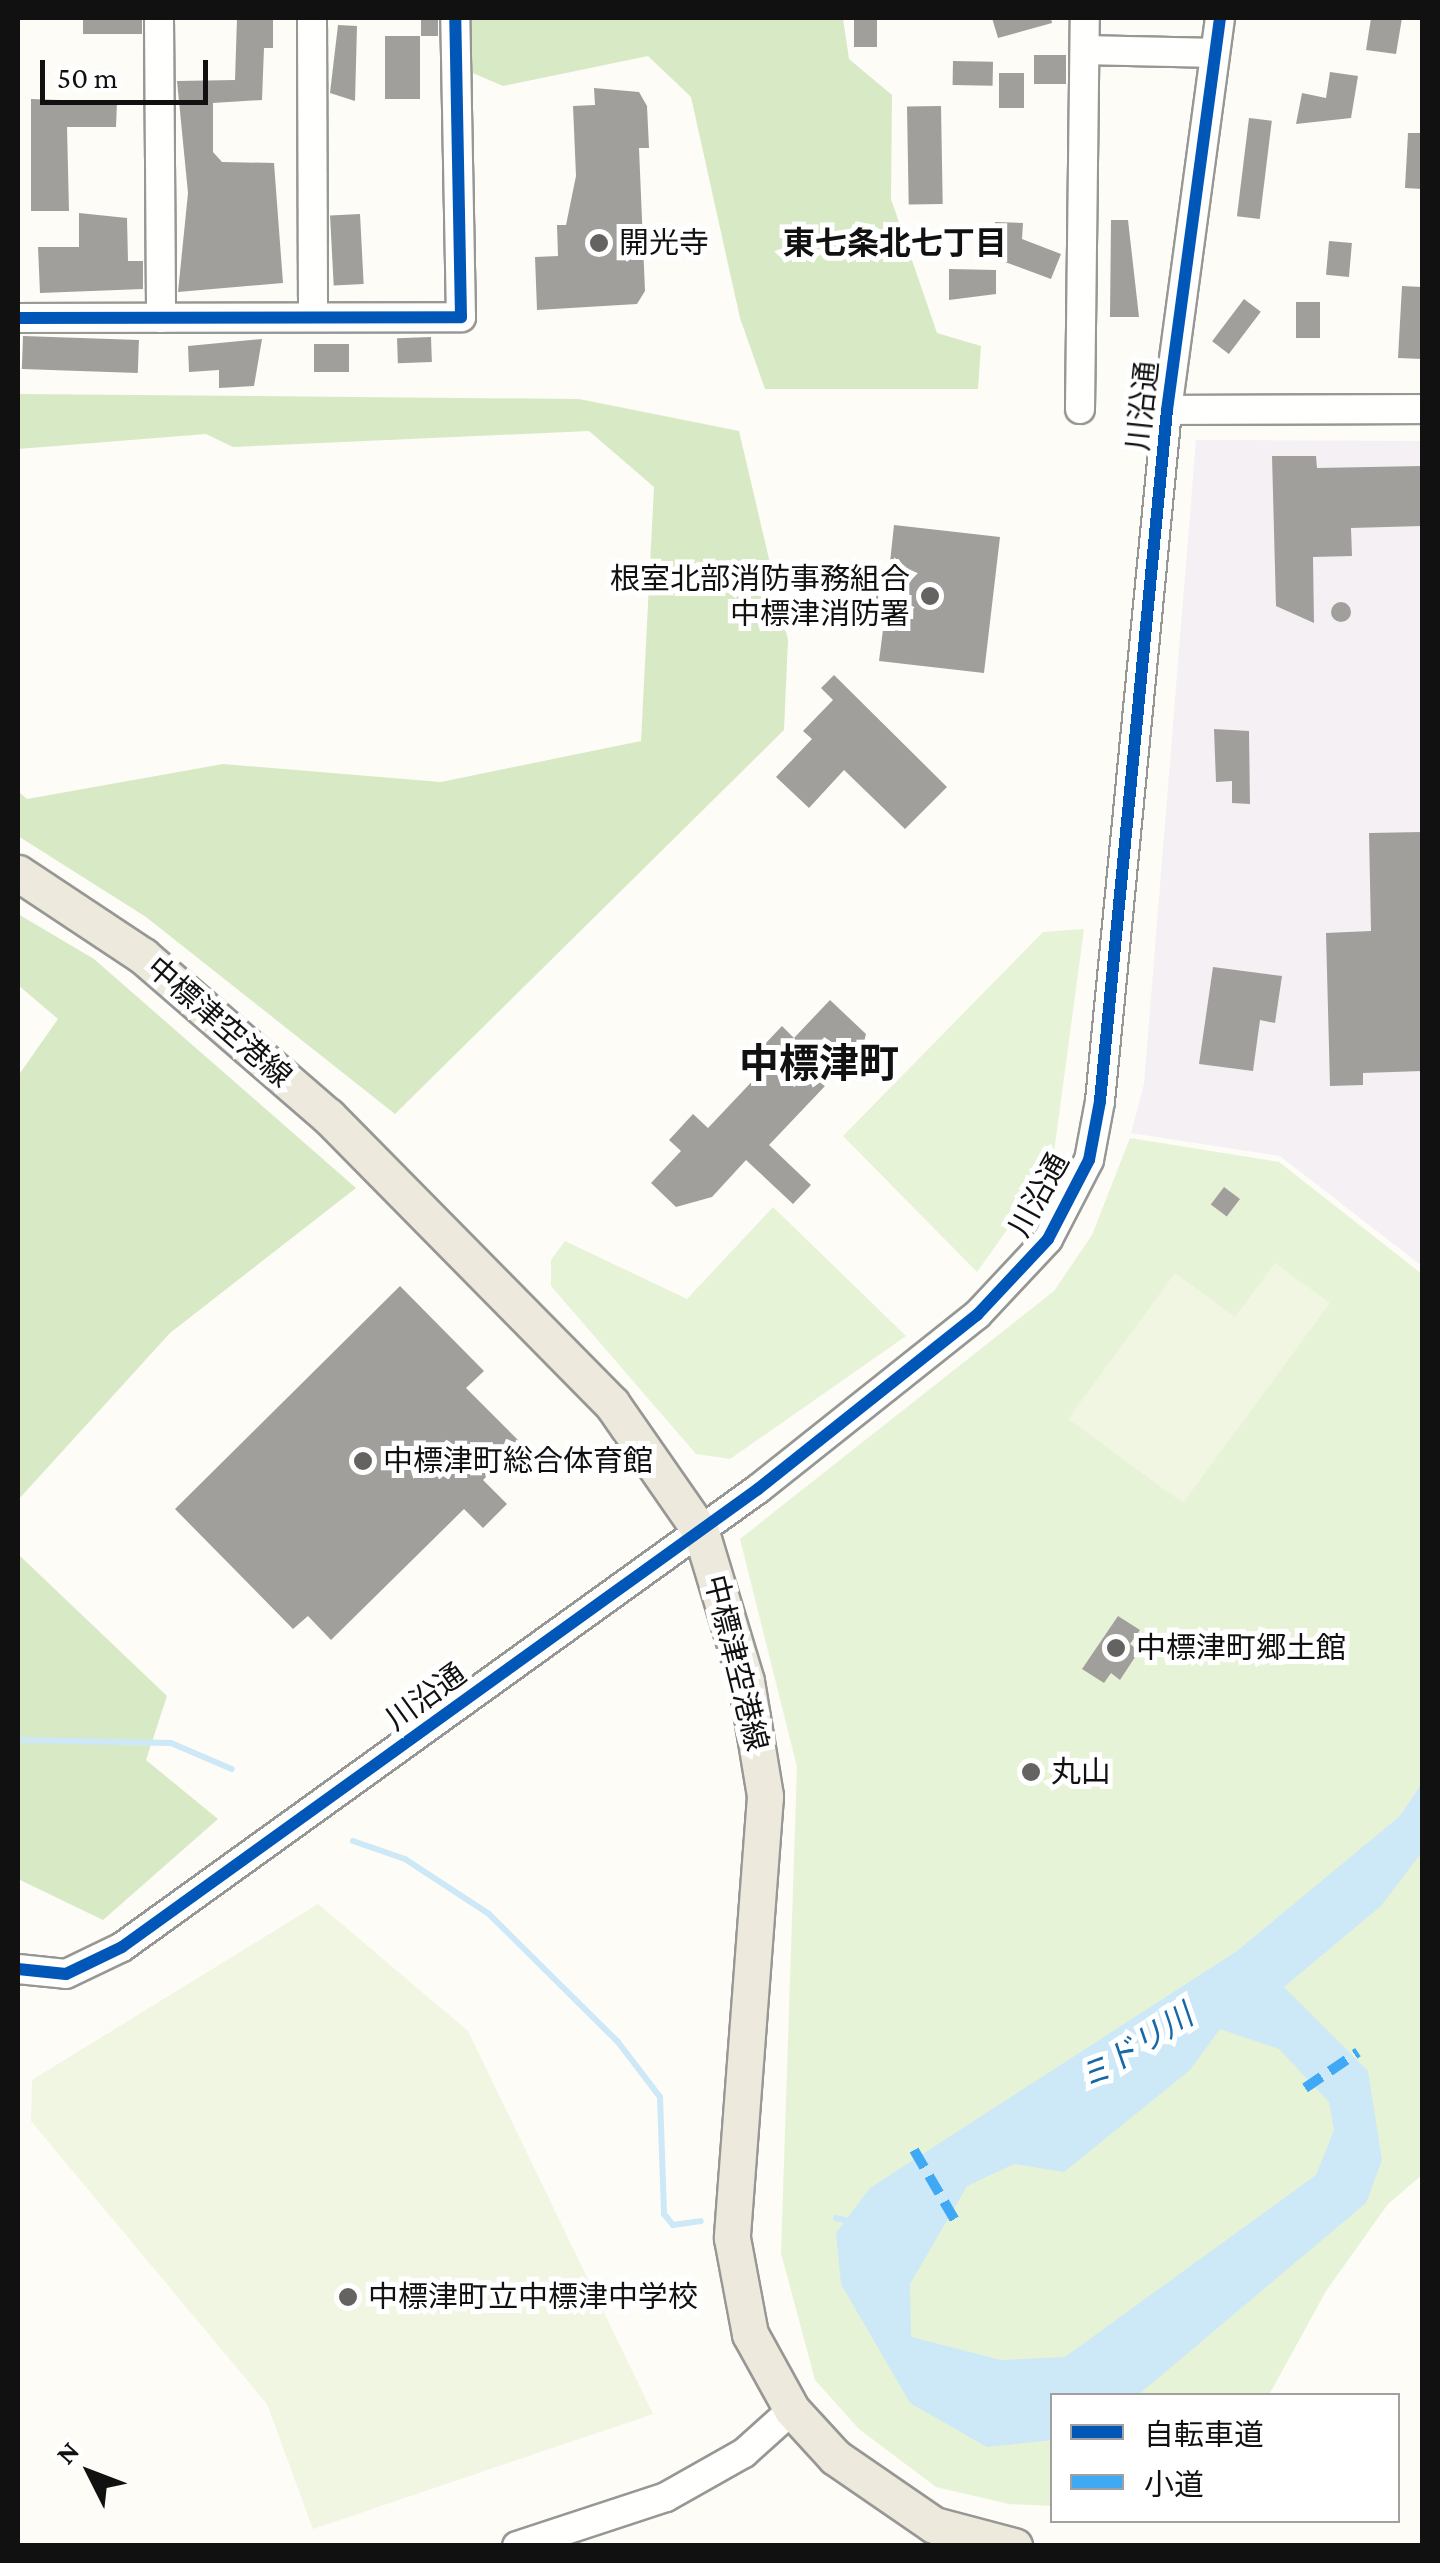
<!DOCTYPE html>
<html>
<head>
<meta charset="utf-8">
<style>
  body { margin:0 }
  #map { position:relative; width:1440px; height:2563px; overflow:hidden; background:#fdfcf7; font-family:"Crimson Pro","Noto Sans JP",serif }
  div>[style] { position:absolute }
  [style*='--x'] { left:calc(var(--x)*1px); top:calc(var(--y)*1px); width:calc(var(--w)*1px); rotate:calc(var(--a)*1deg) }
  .industrial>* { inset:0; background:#f5f0f3 }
  .green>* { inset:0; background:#e7f3d7 }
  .forest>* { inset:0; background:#d8eac5 }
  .pitch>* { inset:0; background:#f0f6e1 }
  .water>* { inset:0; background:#cde8f7 }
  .stream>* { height:6px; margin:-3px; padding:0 3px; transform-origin:3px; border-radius:3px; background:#cde8f7 }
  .building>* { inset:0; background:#a19f9c; transform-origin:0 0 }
  .round { border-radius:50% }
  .roads { filter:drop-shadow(2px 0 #979795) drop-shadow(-2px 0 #979795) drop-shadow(0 2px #979795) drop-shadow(0 -2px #979795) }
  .minor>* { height:28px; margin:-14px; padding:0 14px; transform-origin:14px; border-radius:14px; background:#fffffe }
  .major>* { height:35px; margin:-17.5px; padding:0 17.5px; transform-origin:17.5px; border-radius:17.5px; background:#ede9dc }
  .quiet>* { height:10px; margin-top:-5px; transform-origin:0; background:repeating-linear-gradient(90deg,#3fa9f5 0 20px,transparent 0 30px) }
  .cycleway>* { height:12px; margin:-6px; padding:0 6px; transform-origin:6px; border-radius:6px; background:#0057b8 }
  .dots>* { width:28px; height:28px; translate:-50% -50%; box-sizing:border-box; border:5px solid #fff; border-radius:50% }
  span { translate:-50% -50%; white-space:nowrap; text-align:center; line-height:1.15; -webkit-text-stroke:10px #fff; paint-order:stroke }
  .poi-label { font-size:30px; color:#111 }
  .left { translate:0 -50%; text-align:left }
  .right { translate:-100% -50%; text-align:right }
  .street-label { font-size:30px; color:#111 }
  .neighbourhood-label { font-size:32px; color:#111; font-weight:700 }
  .water-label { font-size:32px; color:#1768a6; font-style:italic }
  .district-label { font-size:40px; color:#111; font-weight:700 }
  .frame { position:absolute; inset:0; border:20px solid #111; pointer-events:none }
  .legend { position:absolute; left:1050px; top:2393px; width:350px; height:130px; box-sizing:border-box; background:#fff; border:2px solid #a0a0a0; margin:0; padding:12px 18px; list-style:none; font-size:30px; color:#111 }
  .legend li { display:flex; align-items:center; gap:20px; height:50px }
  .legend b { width:50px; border:2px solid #a0a0a0 }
  .north { position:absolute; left:40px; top:2423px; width:100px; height:100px; -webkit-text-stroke:8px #fff; paint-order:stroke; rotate:312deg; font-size:28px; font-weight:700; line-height:40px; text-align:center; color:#111 }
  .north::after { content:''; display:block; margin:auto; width:35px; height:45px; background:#111; clip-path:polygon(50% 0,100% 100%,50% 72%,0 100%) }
  .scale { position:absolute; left:40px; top:60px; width:168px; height:45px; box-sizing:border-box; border:5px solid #111; border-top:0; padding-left:12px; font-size:30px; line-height:35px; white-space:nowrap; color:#111; -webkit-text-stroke:8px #fff; paint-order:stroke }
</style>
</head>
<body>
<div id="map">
  <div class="industrial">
    <i style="clip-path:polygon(1196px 440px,1422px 441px,1422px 1266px,1280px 1156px,1131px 1133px,1144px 1084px)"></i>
  </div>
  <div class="green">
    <i style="clip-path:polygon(1084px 929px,1052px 1167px,977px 1272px,843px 1136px,1043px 932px)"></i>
    <i style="clip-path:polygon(1130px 1138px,1279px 1162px,1422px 1274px,1422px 2175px,1388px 2204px,1326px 2291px,1269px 2395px,1052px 2396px,1052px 2506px,1009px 2504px,936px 2487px,859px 2429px,815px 2380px,781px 2253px,797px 1767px,740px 1539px,1054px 1291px,1092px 1235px)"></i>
    <i style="clip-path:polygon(773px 1207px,906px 1336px,730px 1459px,696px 1454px,551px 1286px,551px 1260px,565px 1241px,687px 1299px)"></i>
  </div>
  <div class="forest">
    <i style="clip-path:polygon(470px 18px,843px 18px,849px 59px,892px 95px,891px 199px,937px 333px,981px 346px,978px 389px,765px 389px,740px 318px,691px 97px,648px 56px,503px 86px,468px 71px)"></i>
    <i style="clip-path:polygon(18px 394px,579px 399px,739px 431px,788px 640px,784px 730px,395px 1114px,146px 917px,18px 836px,18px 791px,27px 799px,223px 764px,441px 782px,641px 741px,654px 487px,589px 431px,233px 447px,206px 434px,18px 449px)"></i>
    <i style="clip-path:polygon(18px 914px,94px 959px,356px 1188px,170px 1333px,18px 1500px,18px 1076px,58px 1019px,18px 985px)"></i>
    <i style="clip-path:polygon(18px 1554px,167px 1696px,146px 1760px,218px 1819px,103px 1920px,18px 1879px)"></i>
  </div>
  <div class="pitch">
    <i style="clip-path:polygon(1275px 1263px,1330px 1303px,1183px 1503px,1068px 1419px,1175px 1273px,1235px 1317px)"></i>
    <i style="clip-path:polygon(318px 1904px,468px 2031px,653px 2414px,313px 2529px,267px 2404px,31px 2121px,32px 2080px)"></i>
  </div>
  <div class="water">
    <i style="clip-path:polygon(evenodd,1422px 1783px,1422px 1852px,1381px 1906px,1284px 1987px,1368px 2071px,1382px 2160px,1366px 2203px,1138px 2395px,1052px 2396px,1052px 2440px,987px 2447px,910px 2403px,841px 2284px,836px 2233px,870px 2188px,1237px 1951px,1400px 1816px,1422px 1783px,1220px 2029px,1279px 2049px,1329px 2102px,1334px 2130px,1316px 2175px,1065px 2357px,1001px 2360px,911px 2337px,910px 2284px,967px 2186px,1014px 2164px,1064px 2172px,1190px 2070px,1220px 2029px)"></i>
  </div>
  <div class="stream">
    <i style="--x:18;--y:1740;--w:153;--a:1.1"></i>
    <i style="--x:171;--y:1743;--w:66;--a:23.1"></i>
    <i style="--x:353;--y:1841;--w:55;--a:19.1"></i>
    <i style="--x:405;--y:1859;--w:100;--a:33.2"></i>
    <i style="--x:489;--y:1914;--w:182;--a:44.8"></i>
    <i style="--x:618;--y:2042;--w:69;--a:52.6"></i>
    <i style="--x:660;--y:2097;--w:117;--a:88"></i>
    <i style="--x:664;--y:2214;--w:14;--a:51"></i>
    <i style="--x:673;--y:2225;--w:28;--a:-8"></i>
    <i style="--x:836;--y:2218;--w:18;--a:13"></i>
  </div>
  <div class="building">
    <i style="left:83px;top:18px;width:59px;height:16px"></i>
    <i style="clip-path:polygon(237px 18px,273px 18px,273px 48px,264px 48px,262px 100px,213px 103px,213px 152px,222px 162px,274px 163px,283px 283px,178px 292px,188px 193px,177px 81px,235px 80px)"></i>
    <i style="left:421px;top:18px;width:17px;height:18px"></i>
    <i style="left:854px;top:18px;width:23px;height:29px"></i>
    <i style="clip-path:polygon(992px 18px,1051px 18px,1052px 23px,998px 38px)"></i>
    <i style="clip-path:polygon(1371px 18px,1402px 18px,1396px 54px,1366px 50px)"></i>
    <i style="clip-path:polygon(338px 25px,357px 26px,355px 101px,330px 93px)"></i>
    <i style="left:385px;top:36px;width:35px;height:63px"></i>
    <i style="left:1034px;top:55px;width:32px;height:29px"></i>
    <i style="left:953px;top:61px;width:40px;height:24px;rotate:1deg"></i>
    <i style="clip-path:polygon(1330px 72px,1358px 76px,1351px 118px,1296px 124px,1302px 93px,1326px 98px)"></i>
    <i style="left:1024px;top:73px;width:35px;height:25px;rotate:90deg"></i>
    <i style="clip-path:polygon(594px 88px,639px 92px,647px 106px,649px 148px,639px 148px,645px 291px,637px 304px,537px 310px,535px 257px,558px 256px,557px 225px,566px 225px,576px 176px,573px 106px,595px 105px)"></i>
    <i style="clip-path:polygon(31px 99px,117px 102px,116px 127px,67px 127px,69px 211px,31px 211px)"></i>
    <i style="left:941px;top:106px;width:98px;height:34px;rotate:89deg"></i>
    <i style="left:1249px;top:118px;width:23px;height:99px;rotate:7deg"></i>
    <i style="clip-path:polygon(1408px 133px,1422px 133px,1422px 189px,1405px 188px)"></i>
    <i style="clip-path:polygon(79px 213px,127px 218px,128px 261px,143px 261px,143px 289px,40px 293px,38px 247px,79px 247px)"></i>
    <i style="left:360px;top:214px;width:70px;height:30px;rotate:87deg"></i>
    <i style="clip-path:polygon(1111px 220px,1128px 220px,1139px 317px,1110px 317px)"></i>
    <i style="clip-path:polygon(995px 222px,1023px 223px,1022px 239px,1061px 254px,1051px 279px,994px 258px)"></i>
    <i style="left:1329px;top:241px;width:23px;height:34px;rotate:5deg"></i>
    <i style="clip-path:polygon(949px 269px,996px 270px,996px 294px,949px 300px)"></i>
    <i style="clip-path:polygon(1402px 286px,1422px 287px,1422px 359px,1398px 358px)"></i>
    <i style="left:1244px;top:299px;width:21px;height:53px;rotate:37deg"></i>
    <i style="left:1296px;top:302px;width:24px;height:36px"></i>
    <i style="left:23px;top:336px;width:116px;height:33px;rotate:2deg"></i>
    <i style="left:431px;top:337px;width:25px;height:34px;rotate:88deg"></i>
    <i style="clip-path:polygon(262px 339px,254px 386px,219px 388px,219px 370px,189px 372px,188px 346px)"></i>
    <i style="left:314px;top:344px;width:35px;height:28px"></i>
    <i style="clip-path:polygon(1272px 456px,1316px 456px,1317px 468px,1422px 466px,1422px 526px,1351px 528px,1352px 556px,1313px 557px,1314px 623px,1276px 606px)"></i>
    <i style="clip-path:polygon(894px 525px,1000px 537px,984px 673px,879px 661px,885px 614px,864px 611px,868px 579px,888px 581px)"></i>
    <i class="round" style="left:1331px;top:602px;width:20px;height:20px"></i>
    <i style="clip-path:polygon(834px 675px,947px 787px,905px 829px,844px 770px,809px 808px,776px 777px,812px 739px,803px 731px,833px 700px,821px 688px)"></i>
    <i style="clip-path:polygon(1214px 729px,1249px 731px,1250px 804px,1232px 803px,1232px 781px,1216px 782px)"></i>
    <i style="clip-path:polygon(1422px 832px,1422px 1071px,1363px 1073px,1363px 1085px,1330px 1086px,1326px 933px,1371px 931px,1369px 833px)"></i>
    <i style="clip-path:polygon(1213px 967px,1282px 976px,1275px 1023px,1260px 1020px,1253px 1071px,1199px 1064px)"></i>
    <i style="clip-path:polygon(830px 1000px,866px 1034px,863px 1046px,769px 1145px,811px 1185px,793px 1204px,746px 1160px,712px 1197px,676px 1207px,651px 1183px,681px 1151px,669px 1140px,693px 1114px,708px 1128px,776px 1056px,764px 1045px,782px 1026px,794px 1038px)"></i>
    <i style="left:1224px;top:1187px;width:20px;height:22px;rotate:37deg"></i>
    <i style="clip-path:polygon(400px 1286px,484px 1371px,466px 1388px,521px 1443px,483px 1480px,507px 1504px,483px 1528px,464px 1509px,331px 1640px,308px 1616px,293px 1629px,175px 1509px)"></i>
    <i style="clip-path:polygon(1118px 1616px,1140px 1630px,1130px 1644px,1139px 1651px,1120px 1680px,1111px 1673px,1104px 1683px,1082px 1669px)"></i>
  </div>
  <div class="roads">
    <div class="minor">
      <i style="--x:159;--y:18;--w:300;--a:89.6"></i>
      <i style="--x:312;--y:18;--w:299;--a:89.8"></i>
      <i style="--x:1085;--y:50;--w:130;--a:1.3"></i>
      <i style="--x:18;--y:318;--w:443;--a:-0.1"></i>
      <i style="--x:461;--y:317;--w:299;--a:-91.1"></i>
      <i style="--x:1080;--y:409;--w:391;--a:-89.3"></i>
      <i style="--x:1167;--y:410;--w:255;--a:-0.2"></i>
      <i style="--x:18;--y:1969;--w:48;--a:5.9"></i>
      <i style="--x:66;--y:1974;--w:62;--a:-25.7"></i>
      <i style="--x:122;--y:1947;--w:784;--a:-35.76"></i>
      <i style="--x:758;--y:1489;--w:280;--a:-38.5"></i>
      <i style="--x:977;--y:1315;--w:104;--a:-46.9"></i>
      <i style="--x:1048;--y:1239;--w:89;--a:-62.6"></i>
      <i style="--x:1089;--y:1160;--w:60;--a:-79.4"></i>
      <i style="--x:1100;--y:1101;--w:694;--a:-84.46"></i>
      <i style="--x:1167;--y:410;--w:396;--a:-82.3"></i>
      <i style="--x:517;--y:2546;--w:157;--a:-18.2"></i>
      <i style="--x:666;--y:2497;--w:90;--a:-29.4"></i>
      <i style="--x:744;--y:2453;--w:64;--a:-41.9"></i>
    </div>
    <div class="major">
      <i style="--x:18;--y:873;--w:150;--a:33.6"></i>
      <i style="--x:143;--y:956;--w:245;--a:40.9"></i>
      <i style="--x:328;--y:1116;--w:404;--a:45.4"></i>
      <i style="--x:612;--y:1404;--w:156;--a:55.2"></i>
      <i style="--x:701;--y:1532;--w:156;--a:73.2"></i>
      <i style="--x:746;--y:1681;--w:117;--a:80.6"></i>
      <i style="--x:765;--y:1796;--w:443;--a:94.3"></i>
      <i style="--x:732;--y:2238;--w:98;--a:79.4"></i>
      <i style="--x:750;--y:2334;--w:87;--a:61.1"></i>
      <i style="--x:792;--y:2410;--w:64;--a:47.5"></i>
      <i style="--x:835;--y:2457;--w:120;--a:34.5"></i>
      <i style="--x:934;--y:2525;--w:83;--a:14.7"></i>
    </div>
  </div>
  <div class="quiet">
    <i style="--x:1305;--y:2088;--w:64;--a:-34.2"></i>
    <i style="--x:914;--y:2150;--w:86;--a:59.8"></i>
  </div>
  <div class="cycleway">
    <i style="--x:18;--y:318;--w:443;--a:-0.1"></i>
    <i style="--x:461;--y:317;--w:299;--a:-91.1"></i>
    <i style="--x:18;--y:1969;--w:48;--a:5.9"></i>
    <i style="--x:66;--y:1974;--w:62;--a:-25.7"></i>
    <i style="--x:122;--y:1947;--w:784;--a:-35.76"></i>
    <i style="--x:758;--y:1489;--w:280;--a:-38.5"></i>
    <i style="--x:977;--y:1315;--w:104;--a:-46.9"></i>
    <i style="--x:1048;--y:1239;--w:89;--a:-62.6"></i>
    <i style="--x:1089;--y:1160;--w:60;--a:-79.4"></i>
    <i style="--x:1100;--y:1101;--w:694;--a:-84.46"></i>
    <i style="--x:1167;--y:410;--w:396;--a:-82.3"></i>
  </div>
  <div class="dots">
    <i style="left:599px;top:243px;background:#646362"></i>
    <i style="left:930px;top:596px;background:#646362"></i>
    <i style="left:363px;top:1461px;background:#646362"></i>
    <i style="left:1116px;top:1648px;background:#646362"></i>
    <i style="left:1031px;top:1772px;background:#646362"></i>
    <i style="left:348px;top:2297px;background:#646362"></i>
  </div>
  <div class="poi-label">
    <span class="left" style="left:619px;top:243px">開光寺</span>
    <span class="right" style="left:910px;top:596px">根室北部消防事務組合<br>中標津消防署</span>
    <span class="left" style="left:383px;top:1461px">中標津町総合体育館</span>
    <span class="left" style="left:1136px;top:1648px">中標津町郷土館</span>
    <span class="left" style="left:1051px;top:1772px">丸山</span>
    <span class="left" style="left:368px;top:2297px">中標津町立中標津中学校</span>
  </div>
  <div class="street-label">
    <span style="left:1143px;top:406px;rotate:-84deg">川沿通</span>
    <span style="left:219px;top:1022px;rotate:41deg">中標津空港線</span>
    <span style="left:1039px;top:1195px;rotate:-61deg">川沿通</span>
    <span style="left:736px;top:1663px;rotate:76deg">中標津空港線</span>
    <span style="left:426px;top:1697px;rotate:-36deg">川沿通</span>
  </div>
  <div class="neighbourhood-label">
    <span style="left:895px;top:243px">東七条北七丁目</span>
  </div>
  <div class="water-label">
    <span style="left:1136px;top:2047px;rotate:-33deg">ミドリ川</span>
  </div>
  <div class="district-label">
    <span style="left:819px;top:1064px">中標津町</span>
  </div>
  <div class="frame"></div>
  <ul class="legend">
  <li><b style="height:12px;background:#0057b8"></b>自転車道</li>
  <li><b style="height:12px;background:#3fa9f5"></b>小道</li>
  </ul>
  <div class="north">N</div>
  <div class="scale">50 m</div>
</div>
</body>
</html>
